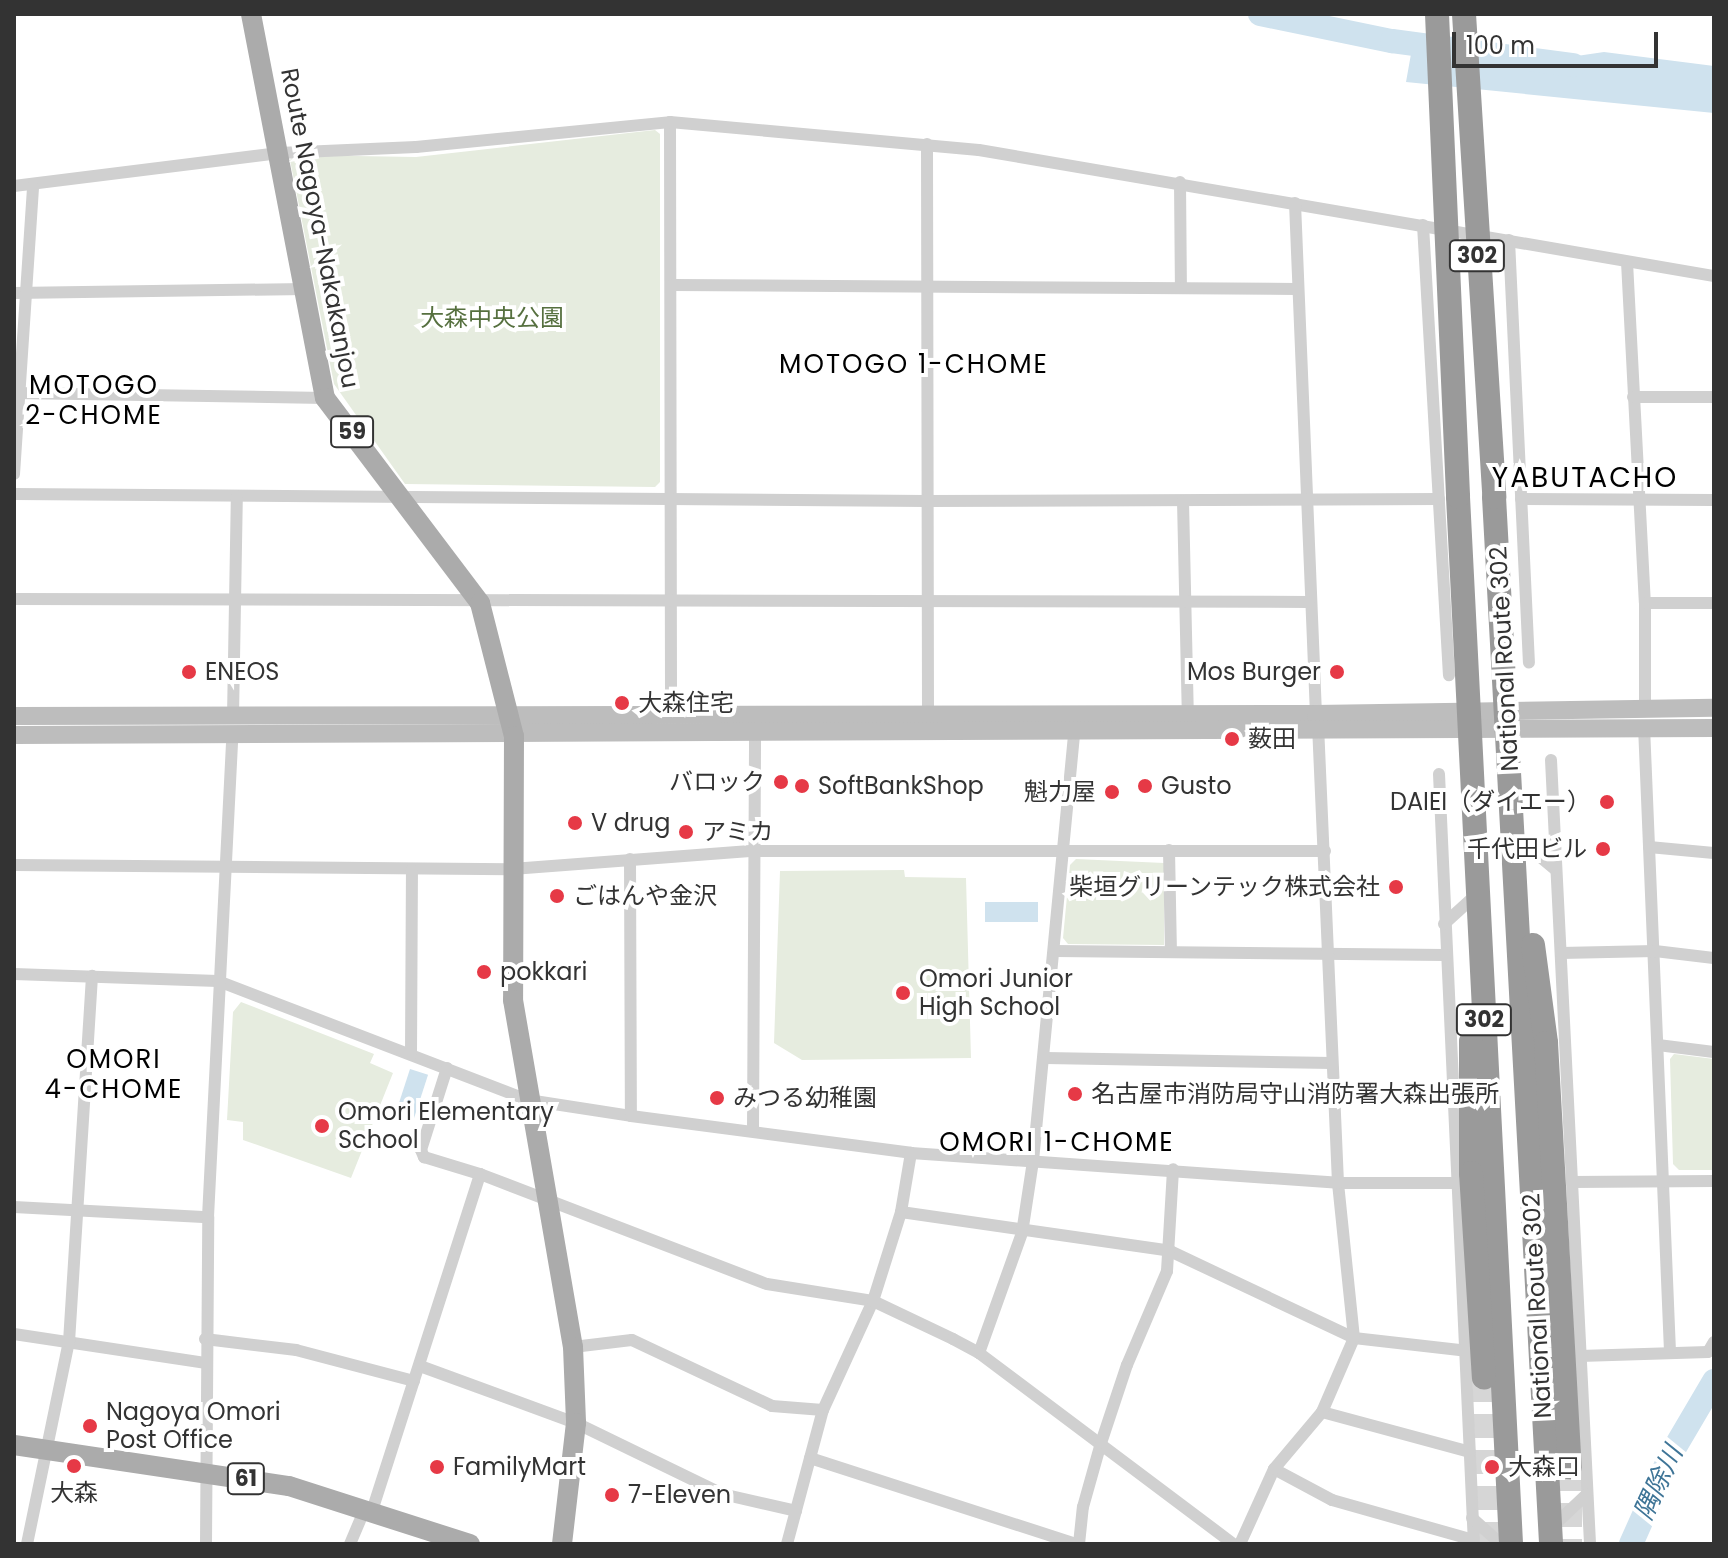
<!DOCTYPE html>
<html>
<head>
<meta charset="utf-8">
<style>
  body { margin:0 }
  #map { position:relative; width:1728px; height:1558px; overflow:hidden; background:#fff; font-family:Poppins,"Noto Sans JP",sans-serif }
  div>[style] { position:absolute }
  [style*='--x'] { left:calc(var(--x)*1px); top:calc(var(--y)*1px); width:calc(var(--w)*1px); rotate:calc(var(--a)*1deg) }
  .green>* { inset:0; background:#e6ecdf }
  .water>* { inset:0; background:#cfe2ee; transform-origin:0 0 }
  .river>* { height:24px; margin:-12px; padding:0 12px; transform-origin:12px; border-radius:12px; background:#cfe2ee }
  .highway-tunnel>* { height:24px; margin-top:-12px; transform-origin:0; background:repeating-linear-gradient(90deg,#d6d6d6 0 24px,transparent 0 36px) }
  .street>* { height:12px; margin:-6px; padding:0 6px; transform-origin:6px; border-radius:6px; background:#d0d0d0 }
  .secondary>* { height:18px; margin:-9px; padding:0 9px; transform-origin:9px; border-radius:9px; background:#bdbdbd }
  .primary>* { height:20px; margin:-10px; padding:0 10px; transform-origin:10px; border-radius:10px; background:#ababab }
  .highway>* { height:24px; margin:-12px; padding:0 12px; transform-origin:12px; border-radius:12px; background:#9a9a9a }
  .highway-bridge>* { height:24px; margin:-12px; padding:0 12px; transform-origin:12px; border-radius:12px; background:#9a9a9a }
  .dots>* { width:22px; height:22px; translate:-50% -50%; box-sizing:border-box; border:4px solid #fff; border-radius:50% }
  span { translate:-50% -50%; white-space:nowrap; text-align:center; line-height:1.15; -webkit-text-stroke:8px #fff; paint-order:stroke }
  .shield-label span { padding:2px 6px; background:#fff; border:2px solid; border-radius:6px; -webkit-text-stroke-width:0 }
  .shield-label { font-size:22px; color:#333; font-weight:700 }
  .street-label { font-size:24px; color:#333 }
  .park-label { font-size:24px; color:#56703f }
  .poi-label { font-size:24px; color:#333 }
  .left { translate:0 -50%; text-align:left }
  .right { translate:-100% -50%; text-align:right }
  .neighbourhood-label { font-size:26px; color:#000; letter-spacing:2px }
  .water-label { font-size:26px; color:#3f7597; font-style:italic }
  .quarter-label { font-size:28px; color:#000; letter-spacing:2px }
  .frame { position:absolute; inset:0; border:16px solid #333; pointer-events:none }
  .scale { position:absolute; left:1452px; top:32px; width:206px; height:36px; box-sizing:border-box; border:4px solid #333; border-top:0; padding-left:10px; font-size:24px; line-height:28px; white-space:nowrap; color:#333; -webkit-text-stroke:6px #fff; paint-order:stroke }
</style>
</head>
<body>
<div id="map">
  <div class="green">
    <i style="clip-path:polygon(655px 130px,660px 134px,660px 482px,655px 487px,405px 484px,334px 384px,290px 160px,295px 155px,416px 157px)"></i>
    <i style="clip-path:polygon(1076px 859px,1164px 863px,1164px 945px,1068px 944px,1063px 938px,1070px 865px)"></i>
    <i style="clip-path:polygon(904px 870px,905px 877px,966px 878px,971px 1058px,802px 1060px,774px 1043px,780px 871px)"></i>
    <i style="clip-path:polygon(241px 1002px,374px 1054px,370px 1063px,393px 1073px,351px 1178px,243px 1140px,243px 1122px,227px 1120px,233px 1012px)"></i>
    <i style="clip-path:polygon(1674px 1054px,1714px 1059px,1714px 1170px,1679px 1170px,1673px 1164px,1670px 1059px)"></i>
  </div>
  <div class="water">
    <i style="clip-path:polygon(1604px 52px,1714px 66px,1714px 113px,1406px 82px,1411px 54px,1522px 64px)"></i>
    <i style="left:985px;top:902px;width:53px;height:20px"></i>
    <i style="left:410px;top:1069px;width:19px;height:51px;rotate:18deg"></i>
  </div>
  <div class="river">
    <i style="--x:1260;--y:14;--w:135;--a:11.6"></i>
    <i style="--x:1392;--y:41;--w:183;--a:7.6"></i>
    <i style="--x:1631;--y:1544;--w:98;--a:-66"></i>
    <i style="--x:1671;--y:1454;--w:85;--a:-59.5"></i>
  </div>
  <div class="highway-tunnel">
    <i style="--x:1484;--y:1378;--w:166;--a:87.6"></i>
    <i style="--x:1570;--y:1467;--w:77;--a:90"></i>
  </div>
  <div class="street">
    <i style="--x:670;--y:122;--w:592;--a:89.9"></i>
    <i style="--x:927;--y:144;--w:571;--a:89.9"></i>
    <i style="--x:1180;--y:182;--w:106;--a:89.5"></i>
    <i style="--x:14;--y:186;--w:267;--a:-7.1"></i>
    <i style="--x:279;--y:153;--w:137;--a:-2.5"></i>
    <i style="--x:416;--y:147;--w:255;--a:-5.6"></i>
    <i style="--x:670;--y:122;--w:310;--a:5.2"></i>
    <i style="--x:979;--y:150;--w:746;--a:9.73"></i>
    <i style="--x:1295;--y:203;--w:511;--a:87.65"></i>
    <i style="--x:1423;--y:225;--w:451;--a:86.7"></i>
    <i style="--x:1509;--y:240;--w:423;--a:87.3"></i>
    <i style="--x:1627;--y:262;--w:341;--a:87"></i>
    <i style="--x:1645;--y:603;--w:104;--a:90"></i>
    <i style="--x:672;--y:285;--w:625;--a:0.37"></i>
    <i style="--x:14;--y:293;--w:292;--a:-0.8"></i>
    <i style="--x:14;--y:393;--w:311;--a:0.9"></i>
    <i style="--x:1633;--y:397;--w:81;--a:0"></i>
    <i style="--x:14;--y:474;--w:288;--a:-86.2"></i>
    <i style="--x:14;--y:494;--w:912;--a:0.44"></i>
    <i style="--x:926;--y:501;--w:513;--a:-0.22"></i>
    <i style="--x:1521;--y:499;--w:193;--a:0.3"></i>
    <i style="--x:1183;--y:501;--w:214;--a:88.7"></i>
    <i style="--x:14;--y:599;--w:1295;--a:0.13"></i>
    <i style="--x:1645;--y:603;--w:69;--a:0"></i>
    <i style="--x:233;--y:717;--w:221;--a:-89"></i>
    <i style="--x:1644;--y:726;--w:627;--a:87.62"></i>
    <i style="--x:1551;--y:760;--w:785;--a:87.15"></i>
    <i style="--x:1439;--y:774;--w:771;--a:87.4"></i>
    <i style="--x:1515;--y:836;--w:53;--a:39.7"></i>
    <i style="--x:1649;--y:847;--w:65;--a:5.3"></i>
    <i style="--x:1169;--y:850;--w:102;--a:88.9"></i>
    <i style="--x:630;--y:859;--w:257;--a:89.8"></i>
    <i style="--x:14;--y:865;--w:498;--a:0.5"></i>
    <i style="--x:512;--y:869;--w:242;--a:-4.3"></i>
    <i style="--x:753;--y:851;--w:572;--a:0"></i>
    <i style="--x:1444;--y:924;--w:45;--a:-42.3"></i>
    <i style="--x:1055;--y:951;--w:390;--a:0.6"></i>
    <i style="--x:1561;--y:953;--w:94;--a:-1.2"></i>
    <i style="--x:1655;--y:951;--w:59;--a:6.8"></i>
    <i style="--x:14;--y:974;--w:204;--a:2"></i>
    <i style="--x:218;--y:981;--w:332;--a:21"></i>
    <i style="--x:528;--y:1100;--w:104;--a:8.8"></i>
    <i style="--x:631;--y:1116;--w:282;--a:7.5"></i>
    <i style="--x:911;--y:1153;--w:428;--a:4"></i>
    <i style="--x:1338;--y:1183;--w:120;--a:0"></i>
    <i style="--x:1658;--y:1045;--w:56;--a:7.1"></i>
    <i style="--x:411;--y:1054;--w:184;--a:-89.7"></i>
    <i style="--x:1046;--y:1058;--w:286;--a:1"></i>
    <i style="--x:447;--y:1068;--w:86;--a:107.6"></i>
    <i style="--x:421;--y:1150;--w:8;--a:67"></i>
    <i style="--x:424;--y:1157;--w:59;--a:16.9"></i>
    <i style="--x:753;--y:1130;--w:394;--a:-89.7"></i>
    <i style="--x:1572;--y:1182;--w:142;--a:-0.4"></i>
    <i style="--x:14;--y:1207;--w:194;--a:3"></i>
    <i style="--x:901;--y:1212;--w:272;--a:8.2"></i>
    <i style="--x:1170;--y:1251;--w:204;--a:25.3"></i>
    <i style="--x:1354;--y:1338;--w:115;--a:6.5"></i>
    <i style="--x:14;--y:1334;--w:193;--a:8.6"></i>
    <i style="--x:205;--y:1339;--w:92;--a:6.9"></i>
    <i style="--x:296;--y:1350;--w:122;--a:14.7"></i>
    <i style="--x:573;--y:1347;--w:59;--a:-6.8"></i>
    <i style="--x:632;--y:1340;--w:155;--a:25.2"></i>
    <i style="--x:772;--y:1406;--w:51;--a:4.5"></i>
    <i style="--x:979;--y:1353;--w:127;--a:-70.3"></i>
    <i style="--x:1022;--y:1233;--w:73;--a:-81.3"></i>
    <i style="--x:1033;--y:1161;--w:437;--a:-84.5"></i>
    <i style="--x:1580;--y:1356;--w:128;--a:-1.8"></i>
    <i style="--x:1708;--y:1352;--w:12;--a:-59"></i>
    <i style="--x:420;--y:1366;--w:166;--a:20.1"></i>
    <i style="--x:576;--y:1423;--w:162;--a:25.9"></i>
    <i style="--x:722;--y:1494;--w:76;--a:12.9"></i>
    <i style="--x:1322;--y:1412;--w:153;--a:15.1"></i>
    <i style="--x:810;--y:1458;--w:281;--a:17.9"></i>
    <i style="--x:1274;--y:1469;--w:66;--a:28.1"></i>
    <i style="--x:1332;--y:1500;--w:147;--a:15.8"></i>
    <i style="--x:372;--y:1511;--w:354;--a:-72.2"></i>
    <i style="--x:480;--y:1174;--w:307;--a:21"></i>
    <i style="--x:767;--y:1284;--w:107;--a:9.1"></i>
    <i style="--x:873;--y:1301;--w:89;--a:25.4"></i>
    <i style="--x:953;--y:1339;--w:30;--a:28"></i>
    <i style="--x:979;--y:1353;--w:318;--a:36.9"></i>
    <i style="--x:1472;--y:1518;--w:39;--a:42"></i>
    <i style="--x:1552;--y:1527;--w:48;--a:-43.3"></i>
    <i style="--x:27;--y:1544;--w:206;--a:-78.3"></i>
    <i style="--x:69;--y:1342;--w:367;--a:-86.4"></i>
    <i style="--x:206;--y:1544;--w:327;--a:-89.6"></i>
    <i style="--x:208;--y:1217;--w:482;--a:-87.1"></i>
    <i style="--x:350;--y:1544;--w:39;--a:-67"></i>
    <i style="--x:787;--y:1544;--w:139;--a:-75"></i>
    <i style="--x:823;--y:1410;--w:120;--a:-65.4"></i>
    <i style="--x:873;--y:1301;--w:93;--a:-72.5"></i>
    <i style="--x:901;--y:1212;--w:60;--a:-80.4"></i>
    <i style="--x:1079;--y:1544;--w:37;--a:-84"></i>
    <i style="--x:1083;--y:1507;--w:66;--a:-74.3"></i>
    <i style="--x:1101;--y:1443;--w:82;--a:-71.6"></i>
    <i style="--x:1127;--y:1365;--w:102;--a:-66.9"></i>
    <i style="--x:1167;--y:1271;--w:102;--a:-86.6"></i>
    <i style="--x:1240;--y:1544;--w:82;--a:-65.6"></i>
    <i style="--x:1274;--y:1469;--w:75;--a:-49.9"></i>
    <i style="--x:1322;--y:1412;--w:81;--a:-66.6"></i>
    <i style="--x:1354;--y:1338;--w:156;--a:-95.9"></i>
    <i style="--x:1338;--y:1183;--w:450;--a:-92.5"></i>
  </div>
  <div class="secondary">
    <i style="--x:14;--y:716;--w:1302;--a:-0.09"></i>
    <i style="--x:1316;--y:714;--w:398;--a:-0.9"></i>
    <i style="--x:14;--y:735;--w:1700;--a:-0.24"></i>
  </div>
  <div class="primary">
    <i style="--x:251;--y:14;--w:391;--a:79.1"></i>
    <i style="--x:325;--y:398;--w:257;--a:52.9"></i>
    <i style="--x:480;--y:603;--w:137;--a:75.7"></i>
    <i style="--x:514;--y:736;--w:264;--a:90.2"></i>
    <i style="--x:513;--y:1000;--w:352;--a:80.2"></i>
    <i style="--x:573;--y:1347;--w:76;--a:87.7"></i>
    <i style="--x:576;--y:1423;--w:122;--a:96.6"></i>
    <i style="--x:14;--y:1445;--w:278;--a:8.5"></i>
    <i style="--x:289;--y:1486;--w:190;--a:17.8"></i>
  </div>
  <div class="highway">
    <i style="--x:1458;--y:497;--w:1048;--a:87.1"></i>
    <i style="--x:1494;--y:497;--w:1049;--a:86.88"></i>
    <i style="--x:1533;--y:945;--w:99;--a:82.4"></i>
    <i style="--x:1546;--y:1043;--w:425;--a:86.8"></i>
    <i style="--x:1471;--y:1041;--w:132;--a:90"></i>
    <i style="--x:1471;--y:1173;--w:205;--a:86.4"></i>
  </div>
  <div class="highway-bridge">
    <i style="--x:1437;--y:14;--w:483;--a:87.5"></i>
    <i style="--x:1464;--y:14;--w:484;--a:86.4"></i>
  </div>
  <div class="dots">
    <i style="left:189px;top:672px;background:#e63946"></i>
    <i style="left:1337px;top:672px;background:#e63946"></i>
    <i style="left:622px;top:703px;background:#e63946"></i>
    <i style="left:1232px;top:739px;background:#e63946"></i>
    <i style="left:781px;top:782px;background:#e63946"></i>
    <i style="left:802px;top:786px;background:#e63946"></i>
    <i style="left:1145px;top:786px;background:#e63946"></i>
    <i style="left:1112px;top:792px;background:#e63946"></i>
    <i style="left:1607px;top:802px;background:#e63946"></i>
    <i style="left:575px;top:823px;background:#e63946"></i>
    <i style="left:686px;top:832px;background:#e63946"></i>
    <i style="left:1603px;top:849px;background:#e63946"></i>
    <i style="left:1396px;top:887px;background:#e63946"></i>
    <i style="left:557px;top:896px;background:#e63946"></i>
    <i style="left:484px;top:972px;background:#e63946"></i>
    <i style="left:903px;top:993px;background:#e63946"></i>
    <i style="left:1075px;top:1094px;background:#e63946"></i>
    <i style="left:717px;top:1098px;background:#e63946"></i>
    <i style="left:322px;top:1126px;background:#e63946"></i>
    <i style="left:90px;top:1426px;background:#e63946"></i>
    <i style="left:74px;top:1466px;background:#e63946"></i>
    <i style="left:437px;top:1467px;background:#e63946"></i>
    <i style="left:1492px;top:1467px;background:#e63946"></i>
    <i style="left:612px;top:1495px;background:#e63946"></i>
  </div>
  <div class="shield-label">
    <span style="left:1477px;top:256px">302</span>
    <span style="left:352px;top:432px">59</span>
    <span style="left:1484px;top:1020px">302</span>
    <span style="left:246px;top:1479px">61</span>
  </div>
  <div class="street-label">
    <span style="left:320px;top:228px;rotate:79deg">Route Nagoya-Nakakanjou</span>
    <span style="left:1504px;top:659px;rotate:-93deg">National Route 302</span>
    <span style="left:1537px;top:1306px;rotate:-93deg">National Route 302</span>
  </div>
  <div class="park-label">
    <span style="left:492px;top:318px">大森中央公園</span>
  </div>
  <div class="poi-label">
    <span class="left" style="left:205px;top:672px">ENEOS</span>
    <span class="right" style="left:1321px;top:672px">Mos Burger</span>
    <span class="left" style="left:638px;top:703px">大森住宅</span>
    <span class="left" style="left:1248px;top:739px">薮田</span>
    <span class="right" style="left:765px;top:782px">バロック</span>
    <span class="left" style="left:818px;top:786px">SoftBankShop</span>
    <span class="left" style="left:1161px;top:786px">Gusto</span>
    <span class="right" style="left:1096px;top:792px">魁力屋</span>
    <span class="right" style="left:1591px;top:802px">DAIEI（ダイエー）</span>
    <span class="left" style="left:591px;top:823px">V drug</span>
    <span class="left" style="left:702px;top:832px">アミカ</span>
    <span class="right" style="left:1587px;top:849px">千代田ビル</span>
    <span class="right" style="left:1380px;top:887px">柴垣グリーンテック株式会社</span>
    <span class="left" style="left:573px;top:896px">ごはんや金沢</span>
    <span class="left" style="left:500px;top:972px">pokkari</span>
    <span class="left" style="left:919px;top:993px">Omori Junior<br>High School</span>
    <span class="left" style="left:1091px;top:1094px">名古屋市消防局守山消防署大森出張所</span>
    <span class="left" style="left:733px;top:1098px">みつる幼稚園</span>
    <span class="left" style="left:338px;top:1126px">Omori Elementary<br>School</span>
    <span class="left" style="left:106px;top:1426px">Nagoya Omori<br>Post Office</span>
    <span class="left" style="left:453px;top:1467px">FamilyMart</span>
    <span class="left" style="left:1508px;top:1467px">大森口</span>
    <span style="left:74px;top:1493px">大森</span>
    <span class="left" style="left:628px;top:1495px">7-Eleven</span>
  </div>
  <div class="neighbourhood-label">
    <span style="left:914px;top:365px">MOTOGO 1-CHOME</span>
    <span style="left:94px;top:401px">MOTOGO<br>2-CHOME</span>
    <span style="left:114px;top:1075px">OMORI<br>4-CHOME</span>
    <span style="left:1057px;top:1143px">OMORI 1-CHOME</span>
  </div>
  <div class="water-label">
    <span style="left:1659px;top:1483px;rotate:-65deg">隅除川</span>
  </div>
  <div class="quarter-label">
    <span style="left:1585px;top:478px">YABUTACHO</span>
  </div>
  <div class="frame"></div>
  <div class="scale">100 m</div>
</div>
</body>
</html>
